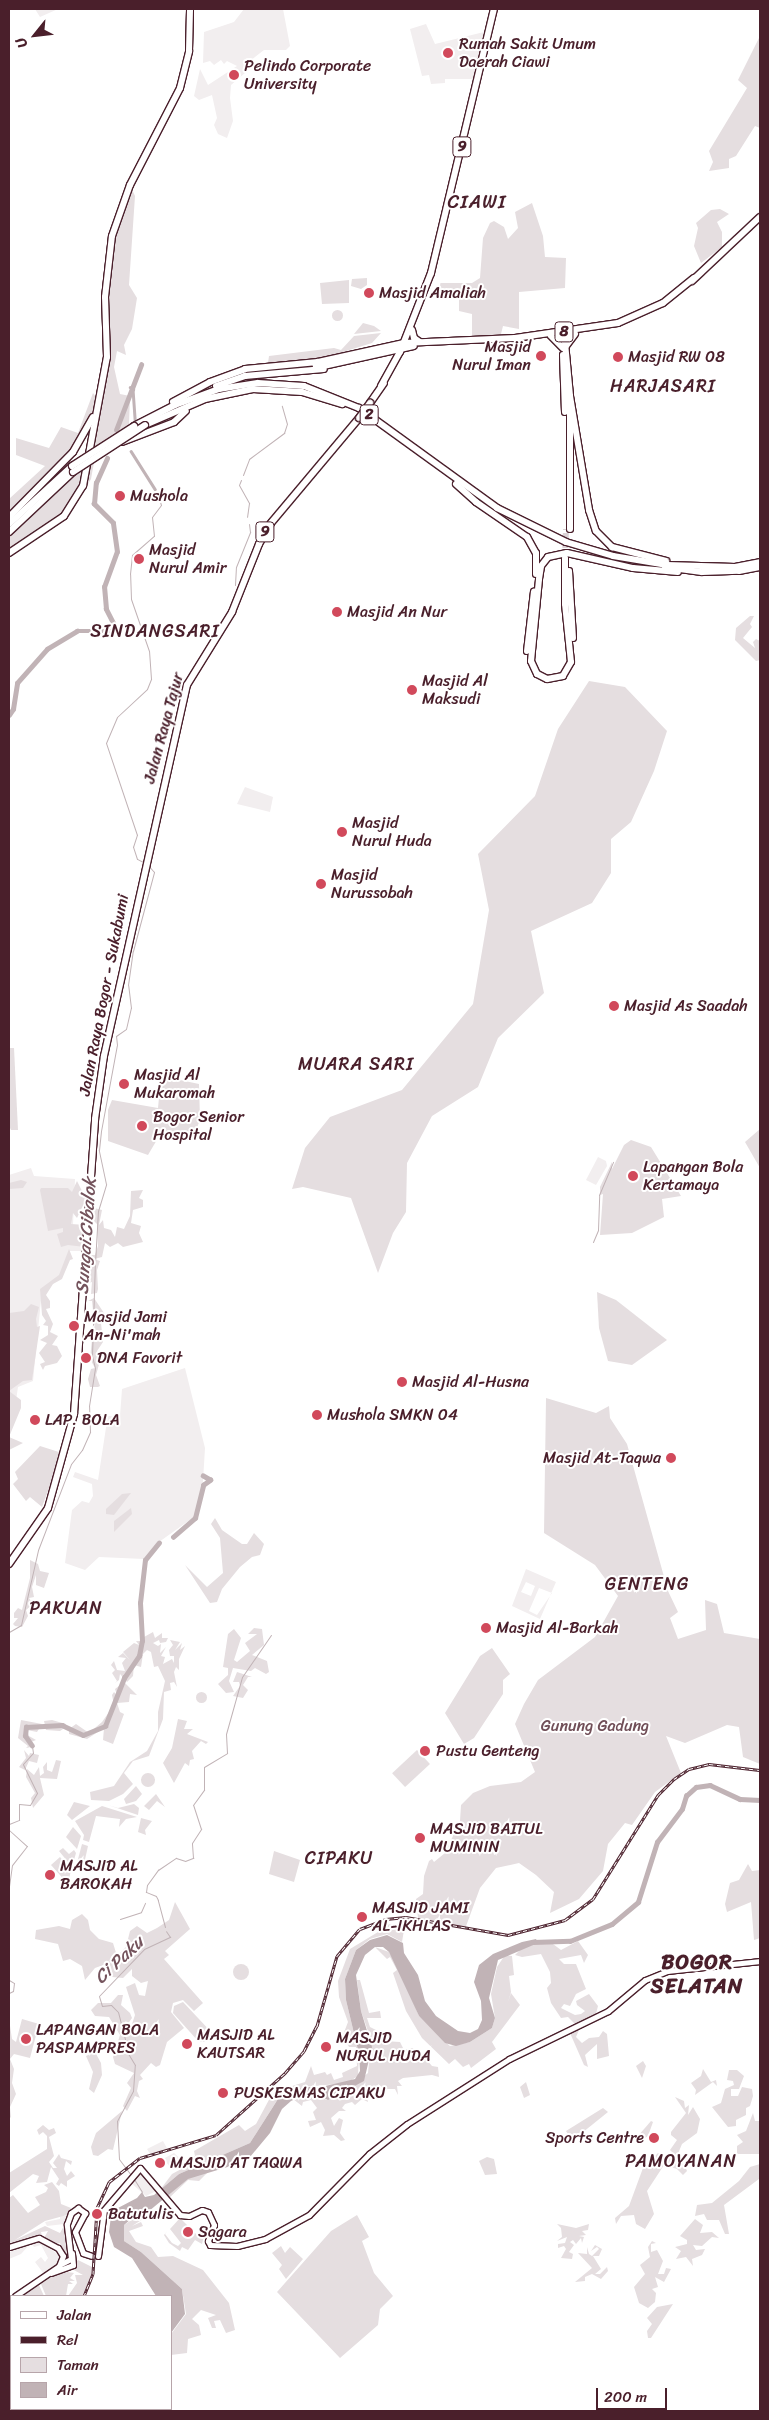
<!DOCTYPE html>
<html>
<head>
<meta charset="utf-8">
<style>
  body { margin:0 }
  #map { position:relative; width:769px; height:2420px; overflow:hidden; background:#fff; font-family:Sriracha,sans-serif }
  div>[style] { position:absolute }
  [style*='--x'] { left:calc(var(--x)*1px); top:calc(var(--y)*1px); width:calc(var(--w)*1px); rotate:calc(var(--a)*1deg) }
  .built>* { inset:0; background:#f2eeef }
  .green>* { inset:0; background:#e5dee0; transform-origin:0 0 }
  .round { border-radius:50% }
  .water>* { inset:0; background:#c1b3b6 }
  .stream>* { height:1px; margin:-0.5px; padding:0 0.5px; transform-origin:0.5px; border-radius:0.5px; background:#c1b3b6 }
  .canal>* { height:2.5px; margin:-1.25px; padding:0 1.25px; transform-origin:1.25px; border-radius:1.25px; background:#c1b3b6 }
  .river>* { height:4.5px; margin:-2.25px; padding:0 2.25px; transform-origin:2.25px; border-radius:2.25px; background:#c1b3b6 }
  .highway-tunnel>* { height:6px; margin-top:-3px; transform-origin:0; background:repeating-linear-gradient(90deg,#dbd2d5 0 6px,transparent 0 9px) }
  .roads { filter:drop-shadow(1px 0 #4a1f2b) drop-shadow(-1px 0 #4a1f2b) drop-shadow(0 1px #4a1f2b) drop-shadow(0 -1px #4a1f2b) }
  .major>* { height:5px; margin:-2.5px; padding:0 2.5px; transform-origin:2.5px; border-radius:2.5px; background:#fff }
  .highway>* { height:6px; margin:-3px; padding:0 3px; transform-origin:3px; border-radius:3px; background:#fff }
  .rail>* { height:3px; margin-top:-1.5px; transform-origin:0; background:repeating-linear-gradient(90deg,#fff 0 4px,#4a1f2b 0 8px); box-sizing:border-box; border-block:1px solid #4a1f2b }
  .bridges { filter:drop-shadow(1px 0 #4a1f2b) drop-shadow(-1px 0 #4a1f2b) drop-shadow(0 1px #4a1f2b) drop-shadow(0 -1px #4a1f2b) }
  .highway-bridge>* { height:6px; margin:-3px; padding:0 3px; transform-origin:3px; border-radius:3px; background:#fff }
  .dots>* { width:14px; height:14px; translate:-50% -50%; box-sizing:border-box; border:2px solid #fff; border-radius:50% }
  span { translate:-50% -50%; white-space:nowrap; text-align:center; line-height:1.15; -webkit-text-stroke:4px #fff; paint-order:stroke }
  .shield-label span { padding:1px 4px; background:#fff; border:1px solid; border-radius:4px; -webkit-text-stroke-width:0 }
  .shield-label { font-size:15px; color:#4a1f2b; font-weight:700 }
  .poi-label { font-size:16px; color:#4a1f2b }
  .left { translate:0 -50%; text-align:left }
  .right { translate:-100% -50%; text-align:right }
  .street-label { font-size:16px; color:#4a1f2b }
  .park-label { font-size:16px; color:#714f58 }
  .neighbourhood-label { font-size:18px; color:#4a1f2b; letter-spacing:1px }
  .water-label { font-size:18px; color:#74535c; font-style:italic }
  .quarter-label { font-size:19px; color:#4a1f2b; letter-spacing:1px }
  .district-label { font-size:21px; color:#4a1f2b; font-weight:700; letter-spacing:1px }
  .frame { position:absolute; inset:0; border:10px solid #4a1f2b; pointer-events:none }
  .legend { position:absolute; left:10px; top:2295px; width:162px; height:115px; box-sizing:border-box; background:#fff; border:1px solid #b7a5aa; margin:0; padding:6px 9px; list-style:none; font-size:15px; color:#4a1f2b }
  .legend li { display:flex; align-items:center; gap:10px; height:25px }
  .legend b { width:25px; border:1px solid #b7a5aa }
  .north { position:absolute; left:10px; top:10px; width:50px; height:50px; -webkit-text-stroke:4px #fff; paint-order:stroke; rotate:241deg; font-size:14px; font-weight:700; line-height:20px; text-align:center; color:#4a1f2b }
  .north::after { content:''; display:block; margin:auto; width:18px; height:22px; background:#4a1f2b; clip-path:polygon(50% 0,100% 100%,50% 72%,0 100%) }
  .scale { position:absolute; left:596px; top:2388px; width:71px; height:22px; box-sizing:border-box; border:2px solid #4a1f2b; border-top:0; padding-left:6px; font-size:15px; line-height:18px; white-space:nowrap; color:#4a1f2b; -webkit-text-stroke:4px #fff; paint-order:stroke }
</style>
</head>
<body>
<div id="map">
  <div class="built">
    <i style="clip-path:polygon(35px 9px,58px 9px,40px 17px)"></i>
    <i style="clip-path:polygon(244px 9px,283px 9px,290px 46px,286px 50px,264px 50px,246px 64px,245px 73px,231px 85px,230px 98px,233px 121px,227px 138px,218px 134px,214px 125px,217px 118px,212px 95px,199px 100px,194px 96px,200px 69px,208px 85px,237px 66px,227px 61px,224px 64px,221px 60px,214px 65px,210px 61px,203px 63px,204px 32px,234px 22px)"></i>
    <i style="clip-path:polygon(426px 24px,435px 44px,484px 32px,473px 79px,445px 79px,445px 83px,431px 84px,429px 75px,422px 76px,410px 29px)"></i>
    <i style="clip-path:polygon(245px 787px,273px 797px,270px 812px,237px 804px)"></i>
    <i style="clip-path:polygon(598px 1157px,606px 1161px,607px 1166px,596px 1185px,586px 1180px)"></i>
    <i style="clip-path:polygon(31px 1168px,34px 1176px,75px 1179px,73px 1225px,85px 1225px,84px 1251px,70px 1251px,60px 1275px,42px 1290px,33px 1381px,18px 1387px,13px 1421px,9px 1396px,9px 1175px)"></i>
    <i style="clip-path:polygon(185px 1368px,205px 1448px,203px 1481px,194px 1517px,159px 1542px,144px 1559px,99px 1557px,85px 1570px,65px 1563px,72px 1510px,82px 1501px,89px 1503px,93px 1496px,92px 1484px,73px 1477px,75px 1472px,98px 1480px,107px 1421px,103px 1416px,120px 1416px,122px 1389px)"></i>
    <i style="clip-path:polygon(evenodd,526px 1569px,556px 1582px,540px 1619px,512px 1606px,526px 1569px,526px 1582px,535px 1586px,531px 1596px,521px 1592px,526px 1582px,526px 1569px,539px 1588px,552px 1593px,537px 1615px,529px 1611px,539px 1588px)"></i>
    <i style="clip-path:polygon(163px 2141px,168px 2150px,150px 2154px,147px 2149px)"></i>
    <i style="clip-path:polygon(174px 2153px,184px 2162px,173px 2170px,163px 2159px)"></i>
    <i style="clip-path:polygon(140px 2169px,156px 2191px,146px 2196px,131px 2183px,115px 2202px,112px 2199px)"></i>
    <i style="clip-path:polygon(60px 2215px,66px 2216px,64px 2224px,47px 2226px,45px 2222px,60px 2219px)"></i>
    <i style="clip-path:polygon(40px 2241px,60px 2256px,57px 2264px,44px 2274px,35px 2262px,41px 2257px,45px 2262px,48px 2258px,41px 2245px,34px 2247px,31px 2243px,21px 2254px,9px 2259px,9px 2250px,10px 2252px,21px 2245px)"></i>
  </div>
  <div class="green">
    <i style="clip-path:polygon(760px 36px,760px 128px,755px 126px,736px 156px,729px 159px,729px 168px,709px 171px,713px 162px,709px 151px,747px 88px,738px 80px)"></i>
    <i style="clip-path:polygon(130px 185px,135px 196px,129px 285px,137px 298px,132px 329px,124px 345px,126px 355px,117px 351px,114px 367px,120px 394px,130px 396px,129px 425px,127px 430px,92px 452px,104px 388px,108px 256px)"></i>
    <i style="clip-path:polygon(532px 203px,543px 236px,545px 257px,566px 258px,565px 288px,519px 292px,519px 329px,503px 326px,500px 338px,472px 337px,472px 314px,459px 311px,459px 296px,440px 295px,440px 283px,472px 283px,480px 278px,483px 238px,490px 223px,494px 221px,504px 227px,508px 239px,518px 228px,515px 212px)"></i>
    <i style="clip-path:polygon(720px 209px,729px 214px,717px 222px,722px 232px,722px 247px,701px 263px,694px 246px,698px 228px,696px 223px,711px 210px)"></i>
    <i style="clip-path:polygon(367px 278px,367px 285px,361px 289px,351px 286px,352px 279px)"></i>
    <i style="clip-path:polygon(349px 280px,349px 303px,322px 304px,320px 283px)"></i>
    <i class="round" style="left:331.5px;top:309.5px;width:11px;height:11px"></i>
    <i style="clip-path:polygon(363px 323px,374px 326px,381px 331px,354px 334px)"></i>
    <i style="clip-path:polygon(381px 333px,372px 343px,320px 359px,268px 363px,269px 356px,334px 348px,341px 350px,354px 336px)"></i>
    <i style="clip-path:polygon(301px 367px,306px 368px,250px 373px,217px 388px,185px 396px,238px 373px)"></i>
    <i style="clip-path:polygon(93px 393px,97px 399px,93px 416px,82px 441px,9px 517px,9px 499px,45px 466px,16px 455px,16px 438px,49px 448px,61px 427px,78px 433px)"></i>
    <i style="clip-path:polygon(95px 457px,91px 479px,70px 515px,9px 558px,9px 532px)"></i>
    <i style="clip-path:polygon(750px 616px,754px 616px,750px 624px,752px 627px,743px 638px,755px 648px,753px 642px,756px 639px,760px 641px,760px 660px,756px 661px,735px 640px,736px 628px)"></i>
    <i style="clip-path:polygon(589px 681px,625px 687px,667px 731px,654px 771px,631px 822px,611px 839px,611px 873px,592px 903px,531px 931px,544px 993px,498px 1038px,478px 1087px,432px 1116px,407px 1163px,406px 1212px,393px 1233px,378px 1273px,351px 1198px,303px 1187px,292px 1189px,305px 1148px,330px 1117px,402px 1090px,473px 1004px,489px 910px,478px 854px,535px 796px,558px 729px)"></i>
    <i style="clip-path:polygon(9px 1048px,14px 1048px,18px 1130px,11px 1130px,9px 1126px)"></i>
    <i style="clip-path:polygon(161px 1076px,199px 1084px,200px 1120px,192px 1140px,158px 1138px,148px 1155px,108px 1141px,108px 1110px,112px 1100px,158px 1108px)"></i>
    <i style="clip-path:polygon(760px 1129px,760px 1168px,745px 1142px)"></i>
    <i style="clip-path:polygon(631px 1140px,651px 1147px,681px 1196px,662px 1199px,664px 1217px,632px 1233px,600px 1235px,603px 1194px,600px 1195px,600px 1187px,612px 1162px,612px 1169px,624px 1145px)"></i>
    <i style="clip-path:polygon(21px 1180px,27px 1182px,23px 1188px,9px 1189px,9px 1183px)"></i>
    <i style="clip-path:polygon(77px 1181px,86px 1199px,77px 1218px,73px 1213px,71px 1224px,86px 1225px,85px 1247px,68px 1245px,61px 1247px,57px 1234px,63px 1232px,63px 1228px,48px 1231px,40px 1190px,41px 1188px,68px 1188px,72px 1192px)"></i>
    <i style="clip-path:polygon(143px 1190px,139px 1198px,143px 1200px,143px 1207px,133px 1210px,131px 1223px,141px 1226px,139px 1233px,143px 1242px,123px 1247px,118px 1243px,110px 1247px,105px 1243px,102px 1257px,94px 1259px,100px 1261px,97px 1270px,98px 1289px,97px 1293px,91px 1294px,92px 1282px,89px 1283px,87px 1270px,92px 1262px,88px 1255px,95px 1255px,98px 1246px,97px 1224px,92px 1219px,95px 1217px,94px 1208px,102px 1210px,99px 1225px,103px 1220px,104px 1228px,111px 1230px,115px 1237px,117px 1227px,124px 1229px,130px 1216px,131px 1191px)"></i>
    <i style="clip-path:polygon(69px 1249px,73px 1259px,70px 1260px,62px 1279px,53px 1284px,46px 1295px,50px 1301px,50px 1308px,46px 1309px,53px 1324px,50px 1332px,58px 1336px,52px 1345px,57px 1346px,62px 1356px,57px 1363px,45px 1366px,43px 1370px,40px 1364px,45px 1362px,39px 1353px,47px 1343px,40px 1340px,48px 1335px,48px 1326px,43px 1325px,46px 1321px,42px 1315px,40px 1289px,59px 1275px)"></i>
    <i style="clip-path:polygon(597px 1292px,616px 1300px,667px 1340px,632px 1365px,608px 1361px,599px 1328px)"></i>
    <i style="clip-path:polygon(94px 1298px,106px 1316px,101px 1323px,103px 1342px,97px 1351px,100px 1361px,96px 1375px,100px 1386px,98px 1387px,90px 1387px,88px 1379px,91px 1369px,95px 1368px,90px 1359px,94px 1320px,92px 1301px,88px 1301px)"></i>
    <i style="clip-path:polygon(31px 1304px,39px 1307px,36px 1319px,37px 1327px,40px 1326px,32px 1380px,23px 1381px,9px 1391px,21px 1400px,21px 1408px,9px 1437px,23px 1443px,9px 1450px,9px 1313px,24px 1311px)"></i>
    <i style="clip-path:polygon(546px 1398px,596px 1413px,609px 1406px,610px 1418px,627px 1444px,668px 1591px,678px 1612px,670px 1618px,678px 1639px,706px 1630px,705px 1600px,717px 1604px,724px 1633px,760px 1639px,760px 1764px,743px 1757px,739px 1727px,727px 1725px,685px 1743px,666px 1736px,681px 1773px,655px 1792px,632px 1825px,625px 1823px,608px 1844px,603px 1871px,579px 1899px,550px 1913px,554px 1892px,536px 1875px,519px 1863px,496px 1868px,480px 1888px,465px 1929px,418px 1918px,416px 1899px,423px 1894px,424px 1876px,429px 1861px,432px 1859px,434px 1862px,445px 1853px,460px 1821px,461px 1805px,473px 1793px,490px 1786px,521px 1782px,535px 1772px,515px 1724px,524px 1704px,538px 1680px,595px 1637px,618px 1596px,595px 1565px,544px 1533px)"></i>
    <i style="clip-path:polygon(40px 1446px,62px 1453px,42px 1507px,30px 1497px,26px 1501px,13px 1484px,18px 1479px,15px 1472px)"></i>
    <i style="clip-path:polygon(131px 1493px,114px 1515px,106px 1514px,106px 1509px,122px 1494px)"></i>
    <i style="clip-path:polygon(131px 1508px,132px 1514px,114px 1532px,114px 1521px)"></i>
    <i style="clip-path:polygon(215px 1518px,222px 1530px,242px 1544px,247px 1544px,254px 1533px,264px 1544px,260px 1555px,252px 1557px,240px 1567px,222px 1589px,217px 1602px,210px 1603px,185px 1565px,207px 1587px,223px 1573px,220px 1538px,211px 1524px)"></i>
    <i style="clip-path:polygon(30px 1560px,38px 1564px,40px 1571px,49px 1573px,44px 1588px,36px 1585px,36px 1575px,32px 1587px,34px 1597px,29px 1598px,33px 1604px,26px 1610px,28px 1616px,22px 1627px,15px 1626px,13px 1624px,18px 1618px,14px 1618px,14px 1613px,18px 1608px,22px 1610px,30px 1578px)"></i>
    <i style="clip-path:polygon(254px 1628px,262px 1629px,264px 1645px,252px 1655px,267px 1661px,269px 1672px,266px 1674px,255px 1668px,251px 1671px,233px 1668px,229px 1681px,234px 1692px,226px 1693px,218px 1684px,228px 1675px,228px 1668px,223px 1667px,228px 1634px,234px 1629px,241px 1638px,234px 1660px,237px 1662px,250px 1651px,245px 1643px,257px 1634px,248px 1634px)"></i>
    <i style="clip-path:polygon(153px 1632px,155px 1638px,162px 1633px,162px 1638px,168px 1638px,166px 1642px,160px 1643px,159px 1640px,153px 1643px,158px 1646px,161px 1644px,160px 1653px,166px 1647px,161px 1656px,165px 1657px,163px 1664px,172px 1659px,174px 1663px,174px 1656px,170px 1656px,169px 1650px,173px 1645px,170px 1640px,180px 1642px,175px 1650px,182px 1643px,180px 1650px,185px 1646px,179px 1659px,179px 1670px,176px 1667px,174px 1672px,177px 1687px,174px 1682px,170px 1683px,171px 1690px,164px 1692px,163px 1719px,149px 1756px,133px 1761px,124px 1773px,133px 1784px,123px 1794px,109px 1801px,91px 1800px,90px 1792px,114px 1786px,130px 1762px,147px 1751px,158px 1731px,158px 1712px,165px 1681px,158px 1666px,154px 1667px,151px 1652px,147px 1650px,143px 1654px,141px 1667px,134px 1665px,133px 1676px,127px 1682px,120px 1674px,119px 1680px,115px 1683px,117px 1681px,112px 1673px,115px 1670px,111px 1665px,114px 1661px,117px 1670px,125px 1671px,122px 1663px,126px 1658px,118px 1657px,123px 1653px,130px 1660px,123px 1652px,134px 1643px,139px 1645px,136px 1641px,140px 1641px,141px 1635px,144px 1637px)"></i>
    <i style="clip-path:polygon(492px 1648px,510px 1674px,503px 1680px,503px 1694px,474px 1738px,464px 1744px,445px 1713px,480px 1656px)"></i>
    <i style="clip-path:polygon(237px 1672px,252px 1677px,248px 1677px,243px 1685px,248px 1690px,243px 1698px,233px 1696px,240px 1686px,239px 1682px,233px 1682px)"></i>
    <i style="clip-path:polygon(124px 1682px,137px 1695px,130px 1694px,129px 1702px,117px 1703px,120px 1712px,124px 1714px,113px 1744px,103px 1740px,104px 1728px,87px 1739px,69px 1734px,69px 1729px,76px 1724px,89px 1733px,102px 1722px,114px 1705px,112px 1695px,114px 1692px,117px 1695px,115px 1689px)"></i>
    <i class="round" style="left:195.5px;top:1691.5px;width:11px;height:11px"></i>
    <i style="clip-path:polygon(178px 1719px,187px 1721px,184px 1729px,193px 1729px,187px 1734px,208px 1742px,206px 1744px,201px 1741px,192px 1751px,194px 1759px,190px 1760px,189px 1766px,185px 1763px,174px 1783px,163px 1763px,172px 1748px)"></i>
    <i style="clip-path:polygon(21px 1720px,42px 1724px,37px 1732px,27px 1730px,29px 1736px,36px 1740px,31px 1742px,31px 1747px,26px 1748px,28px 1746px,18px 1738px)"></i>
    <i style="clip-path:polygon(52px 1720px,66px 1724px,66px 1727px,60px 1731px,46px 1730px,44px 1721px)"></i>
    <i style="clip-path:polygon(24px 1750px,29px 1756px,30px 1753px,39px 1755px,37px 1763px,29px 1761px,25px 1770px,19px 1767px,26px 1758px)"></i>
    <i style="left:417px;top:1750px;width:19px;height:34px;rotate:47deg"></i>
    <i style="clip-path:polygon(56px 1760px,61px 1761px,57px 1779px,40px 1778px,44px 1795px,33px 1808px,31px 1798px,35px 1793px,26px 1777px,27px 1769px,34px 1775px,39px 1767px,40px 1776px,44px 1773px,43px 1767px,47px 1762px,47px 1770px,52px 1772px)"></i>
    <i class="round" style="left:141px;top:1773px;width:14px;height:14px"></i>
    <i style="clip-path:polygon(136px 1786px,142px 1794px,136px 1801px,126px 1804px,124px 1799px)"></i>
    <i style="clip-path:polygon(156px 1794px,165px 1807px,157px 1801px,149px 1810px,144px 1806px)"></i>
    <i style="clip-path:polygon(74px 1802px,90px 1806px,72px 1820px,67px 1815px)"></i>
    <i style="clip-path:polygon(134px 1804px,139px 1808px,138px 1815px,108px 1805px,118px 1808px)"></i>
    <i style="clip-path:polygon(102px 1806px,137px 1817px,126px 1819px,119px 1827px,120px 1819px,96px 1816px,89px 1842px,83px 1840px,84px 1835px,75px 1821px)"></i>
    <i style="clip-path:polygon(141px 1818px,152px 1821px,145px 1830px,146px 1835px,138px 1832px)"></i>
    <i style="clip-path:polygon(73px 1827px,81px 1836px,77px 1849px,66px 1837px)"></i>
    <i style="clip-path:polygon(82px 1844px,88px 1846px,84px 1864px,77px 1863px)"></i>
    <i style="clip-path:polygon(63px 1848px,69px 1854px,74px 1850px,76px 1853px,72px 1867px,59px 1851px)"></i>
    <i style="clip-path:polygon(274px 1851px,300px 1860px,294px 1882px,269px 1874px)"></i>
    <i style="clip-path:polygon(60px 1857px,71px 1870px,68px 1884px,51px 1865px)"></i>
    <i style="clip-path:polygon(748px 1864px,752px 1871px,760px 1870px,760px 1938px,754px 1940px,751px 1902px,727px 1912px,725px 1904px,730px 1883px,739px 1880px)"></i>
    <i style="clip-path:polygon(175px 1902px,190px 1929px,165px 1951px,169px 1955px,164px 1959px,203px 2003px,194px 2011px,183px 2000px,173px 2003px,171px 2012px,184px 2028px,167px 2042px,160px 2065px,156px 2067px,151px 2063px,140px 2075px,143px 2079px,139px 2081px,137px 2091px,140px 2098px,135px 2096px,127px 2111px,123px 2106px,131px 2088px,127px 2083px,134px 2073px,115px 2064px,113px 2057px,120px 2035px,109px 2017px,95px 2016px,91px 2010px,98px 2003px,111px 2003px,118px 1995px,123px 1995px,121px 2005px,130px 2013px,132px 2018px,127px 2025px,131px 2027px,135px 2015px,126px 1987px,135px 1983px,139px 1995px,145px 1996px,148px 1981px,141px 1983px,132px 1976px,132px 1969px,123px 1978px,112px 1977px,105px 1973px,109px 1963px,95px 1968px,85px 1980px,82px 1966px,70px 1959px,63px 1961px,58px 1944px,35px 1939px,36px 1930px,59px 1926px,70px 1929px,72px 1920px,82px 1914px,88px 1920px,90px 1930px,99px 1939px,113px 1943px,117px 1956px,126px 1947px,130px 1931px,137px 1926px,147px 1933px,157px 1928px,169px 1920px)"></i>
    <i style="clip-path:polygon(391px 1924px,405px 1924px,402px 1942px,387px 1934px,370px 1939px,356px 1950px,345px 1979px,346px 2000px,359px 2054px,358px 2076px,347px 2083px,304px 2087px,276px 2102px,250px 2143px,179px 2174px,160px 2190px,172px 2174px,185px 2167px,185px 2163px,195px 2156px,194px 2151px,239px 2125px,245px 2131px,256px 2124px,271px 2096px,276px 2091px,305px 2082px,311px 2066px,314px 2075px,325px 2072px,327px 2075px,331px 2073px,334px 2080px,343px 2077px,342px 2073px,357px 2066px,356px 2047px,349px 2047px,343px 2035px,348px 2022px,339px 1997px,338px 1981px,350px 1949px,383px 1929px,382px 1926px)"></i>
    <i style="clip-path:polygon(578px 1941px,588px 1955px,584px 1963px,581px 1955px,559px 1959px,564px 1964px,576px 1964px,586px 1989px,576px 1994px,570px 2006px,564px 2004px,561px 2008px,575px 2015px,581px 2014px,585px 2011px,577px 2005px,576px 2001px,589px 1994px,598px 2006px,596px 2014px,575px 2024px,568px 2017px,561px 2018px,551px 2003px,547px 1988px,551px 1983px,550px 1972px,541px 1954px,522px 1957px,515px 1955px,523px 1947px,541px 1943px,553px 1944px,561px 1950px)"></i>
    <i style="clip-path:polygon(375px 1947px,389px 1952px,399px 1968px,419px 2016px,450px 2046px,470px 2042px,492px 2028px,495px 2018px,491px 1994px,497px 1967px,505px 1955px,512px 1956px,514px 1975px,509px 1976px,511px 1992px,508px 2002px,511px 1993px,520px 2005px,492px 2042px,496px 2049px,471px 2068px,469px 2064px,463px 2067px,455px 2059px,449px 2064px,422px 2038px,406px 2011px,393px 1973px,397px 1970px,390px 1957px,387px 1959px)"></i>
    <i class="round" style="left:233px;top:1964px;width:16px;height:16px"></i>
    <i style="clip-path:polygon(357px 1980px,360px 1980px,369px 2013px,380px 2011px,381px 2018px,367px 2018px,370px 2027px,378px 2031px,384px 2041px,400px 2042px,404px 2050px,412px 2048px,422px 2054px,432px 2066px,438px 2067px,439px 2077px,432px 2075px,403px 2078px,398px 2081px,402px 2086px,397px 2086px,398px 2095px,395px 2089px,384px 2089px,378px 2084px,378px 2092px,366px 2094px,368px 2102px,362px 2099px,355px 2105px,352px 2102px,345px 2104px,342px 2108px,346px 2111px,339px 2111px,331px 2118px,334px 2126px,339px 2118px,343px 2120px,340px 2133px,345px 2140px,341px 2141px,334px 2135px,323px 2136px,325px 2130px,321px 2122px,310px 2127px,308px 2121px,316px 2120px,313px 2112px,317px 2108px,311px 2100px,303px 2102px,302px 2106px,293px 2099px,310px 2092px,327px 2100px,340px 2096px,368px 2073px,371px 2040px,361px 2011px)"></i>
    <i style="clip-path:polygon(183px 2002px,213px 2034px,204px 2042px,198px 2041px,173px 2013px,174px 2006px)"></i>
    <i style="clip-path:polygon(9px 2019px,12px 2039px,16px 2042px,22px 2019px,39px 2024px,30px 2058px,14px 2054px,10px 2059px,14px 2069px,12px 2083px,16px 2094px,10px 2107px,11px 2118px,9px 2116px)"></i>
    <i style="clip-path:polygon(576px 2026px,579px 2030px,576px 2037px,582px 2043px,589px 2038px,599px 2037px,603px 2031px,607px 2034px,609px 2056px,597px 2059px,597px 2044px,585px 2055px,588px 2067px,584px 2065px,570px 2033px)"></i>
    <i style="clip-path:polygon(95px 2052px,101px 2063px,102px 2075px,94px 2093px,89px 2089px,93px 2072px,86px 2056px)"></i>
    <i style="clip-path:polygon(643px 2061px,646px 2066px,642px 2078px,636px 2066px)"></i>
    <i style="clip-path:polygon(703px 2069px,711px 2082px,716px 2080px,717px 2086px,713px 2082px,695px 2095px,696px 2090px,691px 2083px,701px 2076px)"></i>
    <i style="clip-path:polygon(729px 2070px,737px 2070px,744px 2076px,739px 2089px,731px 2089px,731px 2096px,738px 2096px,742px 2087px,752px 2089px,753px 2096px,750px 2106px,746px 2108px,746px 2115px,736px 2120px,736px 2126px,728px 2127px,712px 2107px,721px 2103px,725px 2089px,734px 2085px,733px 2081px,727px 2080px)"></i>
    <i style="clip-path:polygon(532px 2077px,526px 2082px,530px 2095px,524px 2098px,520px 2087px)"></i>
    <i style="clip-path:polygon(675px 2097px,684px 2101px,685px 2108px,689px 2105px,688px 2115px,693px 2107px,700px 2119px,697px 2133px,682px 2144px,677px 2156px,677px 2161px,684px 2164px,687px 2171px,683px 2175px,677px 2169px,664px 2165px,647px 2191px,654px 2214px,645px 2229px,636px 2224px,634px 2215px,621px 2216px,616px 2224px,615px 2218px,629px 2206px,643px 2168px,658px 2153px,668px 2159px,674px 2154px,670px 2150px,677px 2140px,671px 2135px,671px 2132px,686px 2113px)"></i>
    <i style="clip-path:polygon(603px 2108px,608px 2112px,572px 2141px,566px 2131px)"></i>
    <i style="clip-path:polygon(122px 2111px,113px 2150px,108px 2149px,98px 2156px,93px 2155px,91px 2147px,96px 2133px)"></i>
    <i style="clip-path:polygon(753px 2113px,755px 2121px,760px 2121px,760px 2154px,737px 2154px,737px 2146px,743px 2142px,737px 2135px,746px 2131px)"></i>
    <i style="clip-path:polygon(651px 2121px,653px 2122px,648px 2136px,642px 2140px,638px 2136px)"></i>
    <i style="clip-path:polygon(43px 2125px,49px 2130px,54px 2128px,56px 2133px,49px 2137px,54px 2156px,49px 2162px,53px 2168px,57px 2168px,53px 2163px,59px 2154px,61px 2158px,72px 2161px,71px 2165px,66px 2161px,64px 2169px,67px 2176px,71px 2171px,75px 2176px,67px 2181px,67px 2187px,61px 2183px,59px 2186px,56px 2184px,59px 2179px,51px 2167px,47px 2182px,36px 2183px,39px 2176px,33px 2174px,9px 2193px,9px 2173px,47px 2149px,47px 2136px,43px 2132px,39px 2135px,37px 2130px)"></i>
    <i style="clip-path:polygon(487px 2157px,494px 2159px,497px 2174px,485px 2175px,479px 2161px)"></i>
    <i style="clip-path:polygon(760px 2164px,759px 2179px,724px 2205px,729px 2234px,725px 2234px,719px 2220px,707px 2220px,704px 2214px,695px 2216px,697px 2205px,712px 2203px,739px 2181px,750px 2167px)"></i>
    <i style="clip-path:polygon(232px 2166px,208px 2172px,199px 2181px,188px 2180px,168px 2199px,166px 2198px,176px 2186px,187px 2179px,204px 2172px)"></i>
    <i style="clip-path:polygon(52px 2182px,59px 2191px,61px 2204px,71px 2208px,67px 2215px,45px 2221px,15px 2240px,45px 2226px,60px 2233px,65px 2224px,70px 2243px,67px 2246px,70px 2253px,68px 2256px,72px 2260px,67px 2264px,60px 2243px,53px 2245px,44px 2238px,48px 2231px,41px 2232px,42px 2236px,9px 2243px,9px 2198px,13px 2195px,28px 2213px,40px 2205px,35px 2197px,46px 2192px,48px 2188px,44px 2185px)"></i>
    <i style="clip-path:polygon(142px 2213px,143px 2219px,132px 2226px,141px 2222px,143px 2226px,129px 2231px,136px 2242px,151px 2247px,158px 2257px,173px 2256px,203px 2270px,229px 2303px,235px 2330px,226px 2333px,220px 2320px,214px 2321px,216px 2328px,212px 2328px,208px 2318px,216px 2315px,201px 2310px,192px 2319px,199px 2325px,201px 2335px,188px 2339px,187px 2353px,171px 2355px,171px 2334px,186px 2314px,182px 2289px,141px 2252px,124px 2241px,124px 2225px)"></i>
    <i style="clip-path:polygon(357px 2215px,369px 2237px,362px 2241px,374px 2273px,393px 2296px,380px 2309px,378px 2325px,340px 2358px,277px 2292px,331px 2231px)"></i>
    <i style="clip-path:polygon(180px 2218px,197px 2235px,204px 2236px,202px 2244px,195px 2240px,188px 2250px,182px 2247px,180px 2251px,169px 2243px,164px 2235px,168px 2230px,165px 2234px,172px 2243px,178px 2246px,181px 2243px,170px 2229px)"></i>
    <i style="clip-path:polygon(695px 2219px,703px 2225px,700px 2233px,712px 2232px,719px 2238px,712px 2237px,702px 2246px,693px 2245px,696px 2250px,705px 2249px,702px 2255px,692px 2259px,693px 2266px,686px 2257px,676px 2259px,681px 2251px,675px 2247px,687px 2244px,687px 2240px,680px 2236px)"></i>
    <i style="clip-path:polygon(557px 2224px,576px 2228px,589px 2224px,588px 2230px,582px 2231px,586px 2235px,579px 2236px,584px 2237px,582px 2243px,581px 2238px,576px 2244px,573px 2240px,570px 2242px,574px 2245px,569px 2252px,573px 2254px,572px 2259px,561px 2258px,566px 2249px,564px 2246px,558px 2248px,558px 2244px,565px 2243px,567px 2237px,557px 2241px,562px 2237px,561px 2228px)"></i>
    <i style="clip-path:polygon(652px 2241px,656px 2243px,651px 2244px,651px 2252px,657px 2250px,663px 2261px,658px 2274px,664px 2274px,666px 2268px,671px 2269px,664px 2282px,655px 2277px,658px 2287px,652px 2289px,656px 2293px,655px 2302px,648px 2308px,639px 2303px,634px 2287px,645px 2274px,640px 2265px,650px 2257px,648px 2247px)"></i>
    <i style="clip-path:polygon(595px 2245px,602px 2249px,599px 2256px,593px 2256px,601px 2269px,595px 2274px,600px 2274px,607px 2267px,608px 2271px,601px 2279px,592px 2274px,585px 2277px,585px 2281px,575px 2282px,592px 2268px,578px 2253px,587px 2254px,587px 2247px,589px 2254px,592px 2256px,599px 2249px,597px 2247px,591px 2251px)"></i>
    <i style="clip-path:polygon(281px 2246px,285px 2253px,290px 2247px,303px 2259px,286px 2279px,279px 2269px,282px 2265px,272px 2253px)"></i>
    <i style="clip-path:polygon(78px 2260px,92px 2267px,93px 2279px,85px 2296px,68px 2296px,77px 2283px,75px 2275px,83px 2275px,72px 2269px)"></i>
    <i style="clip-path:polygon(68px 2272px,74px 2273px,70px 2278px,75px 2281px,69px 2281px,73px 2284px,68px 2284px,66px 2296px,46px 2296px,41px 2284px,52px 2276px)"></i>
    <i style="clip-path:polygon(38px 2283px,44px 2296px,15px 2296px,18px 2292px,26px 2294px)"></i>
    <i style="clip-path:polygon(673px 2304px,651px 2338px,648px 2338px,647px 2331px,652px 2324px,647px 2318px,657px 2307px)"></i>
    <i style="clip-path:polygon(78px 2409px,166px 2409px,164px 2411px)"></i>
  </div>
  <div class="water">
    <i style="clip-path:polygon(387px 1935px,403px 1943px,404px 1953px,418px 1975px,425px 2001px,436px 2016px,458px 2031px,470px 2033px,478px 2029px,482px 2020px,481px 2001px,474px 1982px,479px 1965px,493px 1954px,522px 1942px,536px 1939px,538px 1943px,498px 1960px,489px 1998px,495px 2018px,492px 2028px,470px 2042px,456px 2046px,445px 2043px,419px 2016px,389px 1952px,383px 1947px,375px 1947px,365px 1955px,356px 1975px,361px 2011px,372px 2047px,364px 2081px,328px 2100px,310px 2092px,291px 2101px,282px 2109px,270px 2133px,250px 2157px,240px 2159px,234px 2165px,188px 2179px,149px 2211px,137px 2214px,124px 2225px,124px 2241px,141px 2252px,182px 2289px,185px 2314px,171px 2333px,171px 2296px,156px 2296px,132px 2258px,114px 2247px,109px 2232px,111px 2216px,116px 2209px,137px 2198px,142px 2192px,145px 2197px,154px 2195px,179px 2174px,250px 2143px,278px 2099px,304px 2087px,321px 2087px,355px 2079px,360px 2071px,359px 2054px,346px 2000px,345px 1979px,356px 1950px,370px 1940px)"></i>
  </div>
  <div class="stream">
    <i style="--x:243;--y:475;--w:17;--a:-69"></i>
    <i style="--x:249;--y:459;--w:44;--a:-36.6"></i>
    <i style="--x:284;--y:433;--w:9;--a:-72"></i>
    <i style="--x:287;--y:424;--w:19;--a:-106"></i>
    <i style="--x:241;--y:480;--w:5;--a:112"></i>
    <i style="--x:239;--y:485;--w:21;--a:61"></i>
    <i style="--x:249;--y:503;--w:14;--a:98"></i>
    <i style="--x:235;--y:585;--w:18;--a:-87"></i>
    <i style="--x:236;--y:567;--w:38;--a:-68"></i>
    <i style="--x:250;--y:532;--w:8;--a:-97"></i>
    <i style="--x:145;--y:863;--w:9;--a:-153"></i>
    <i style="--x:137;--y:859;--w:13;--a:-108"></i>
    <i style="--x:133;--y:847;--w:13;--a:-72"></i>
    <i style="--x:137;--y:835;--w:97;--a:-108.6"></i>
    <i style="--x:106;--y:743;--w:28;--a:-67"></i>
    <i style="--x:117;--y:717;--w:41;--a:-43"></i>
    <i style="--x:147;--y:689;--w:11;--a:-68"></i>
    <i style="--x:151;--y:679;--w:28;--a:-94"></i>
    <i style="--x:149;--y:651;--w:55;--a:-109.1"></i>
    <i style="--x:131;--y:599;--w:25;--a:-92"></i>
    <i style="--x:130;--y:574;--w:19;--a:-84"></i>
    <i style="--x:132;--y:555;--w:29;--a:-41"></i>
    <i style="--x:154;--y:536;--w:19;--a:-96"></i>
    <i style="--x:152;--y:517;--w:15;--a:-53"></i>
    <i style="--x:161;--y:505;--w:14;--a:-107"></i>
    <i style="--x:593;--y:1242;--w:13;--a:-67"></i>
    <i style="--x:598;--y:1230;--w:35;--a:-88"></i>
    <i style="--x:599;--y:1195;--w:36;--a:-67"></i>
    <i style="--x:9;--y:1632;--w:14;--a:-30"></i>
    <i style="--x:21;--y:1625;--w:77;--a:-77.2"></i>
    <i style="--x:38;--y:1550;--w:92;--a:-69"></i>
    <i style="--x:71;--y:1464;--w:18;--a:-52"></i>
    <i style="--x:82;--y:1450;--w:20;--a:-66"></i>
    <i style="--x:90;--y:1432;--w:26;--a:-92"></i>
    <i style="--x:89;--y:1406;--w:38;--a:-81"></i>
    <i style="--x:95;--y:1368;--w:12;--a:-104"></i>
    <i style="--x:92;--y:1356;--w:93;--a:-88.2"></i>
    <i style="--x:95;--y:1263;--w:52;--a:-86.7"></i>
    <i style="--x:98;--y:1211;--w:28;--a:-73"></i>
    <i style="--x:106;--y:1184;--w:35;--a:-102"></i>
    <i style="--x:99;--y:1150;--w:19;--a:-84"></i>
    <i style="--x:101;--y:1131;--w:87;--a:-79.5"></i>
    <i style="--x:117;--y:1045;--w:9;--a:-96"></i>
    <i style="--x:116;--y:1036;--w:12;--a:-35"></i>
    <i style="--x:126;--y:1029;--w:22;--a:-77"></i>
    <i style="--x:131;--y:1008;--w:23;--a:-97"></i>
    <i style="--x:128;--y:985;--w:34;--a:-82"></i>
    <i style="--x:133;--y:951;--w:82;--a:-75.1"></i>
    <i style="--x:154;--y:872;--w:9;--a:-131"></i>
    <i style="--x:9;--y:1824;--w:11;--a:-22"></i>
    <i style="--x:19;--y:1820;--w:16;--a:-90"></i>
    <i style="--x:19;--y:1804;--w:11;--a:5"></i>
    <i style="--x:30;--y:1805;--w:14;--a:-60"></i>
    <i style="--x:37;--y:1793;--w:32;--a:-116"></i>
    <i style="--x:23;--y:1764;--w:15;--a:-48"></i>
    <i style="--x:33;--y:1753;--w:7;--a:-98"></i>
    <i style="--x:9;--y:1830;--w:24;--a:42"></i>
    <i style="--x:27;--y:1846;--w:24;--a:128"></i>
    <i style="--x:12;--y:1865;--w:22;--a:98"></i>
    <i style="--x:120;--y:1919;--w:22;--a:-18"></i>
    <i style="--x:141;--y:1912;--w:10;--a:-66"></i>
    <i style="--x:165;--y:1927;--w:28;--a:-105"></i>
    <i style="--x:158;--y:1900;--w:4;--a:-117"></i>
    <i style="--x:156;--y:1896;--w:11;--a:-158"></i>
    <i style="--x:146;--y:1892;--w:7;--a:-82"></i>
    <i style="--x:147;--y:1885;--w:19;--a:-54"></i>
    <i style="--x:158;--y:1870;--w:22;--a:-34"></i>
    <i style="--x:176;--y:1858;--w:9;--a:18"></i>
    <i style="--x:185;--y:1861;--w:9;--a:-21"></i>
    <i style="--x:193;--y:1858;--w:15;--a:-94"></i>
    <i style="--x:192;--y:1843;--w:17;--a:-57"></i>
    <i style="--x:201;--y:1829;--w:25;--a:-108"></i>
    <i style="--x:193;--y:1805;--w:19;--a:-54"></i>
    <i style="--x:204;--y:1790;--w:23;--a:-90"></i>
    <i style="--x:204;--y:1767;--w:27;--a:-31"></i>
    <i style="--x:227;--y:1753;--w:19;--a:-93"></i>
    <i style="--x:226;--y:1734;--w:59;--a:-74.3"></i>
    <i style="--x:242;--y:1677;--w:51;--a:-55.4"></i>
    <i style="--x:9;--y:1980;--w:6;--a:31"></i>
    <i style="--x:14;--y:1983;--w:8;--a:97"></i>
    <i style="--x:13;--y:1991;--w:4;--a:153"></i>
    <i style="--x:9;--y:2008;--w:9;--a:90"></i>
    <i style="--x:131;--y:2175;--w:20;--a:-127"></i>
    <i style="--x:119;--y:2159;--w:38;--a:-93"></i>
    <i style="--x:117;--y:2121;--w:34;--a:-62"></i>
    <i style="--x:133;--y:2091;--w:26;--a:-86"></i>
    <i style="--x:135;--y:2065;--w:12;--a:-121"></i>
    <i style="--x:129;--y:2055;--w:44;--a:-104.3"></i>
    <i style="--x:118;--y:2012;--w:10;--a:-135"></i>
    <i style="--x:111;--y:2005;--w:9;--a:174"></i>
    <i style="--x:102;--y:2006;--w:10;--a:-107"></i>
    <i style="--x:99;--y:1996;--w:65;--a:-46.2"></i>
    <i style="--x:144;--y:1949;--w:29;--a:-25"></i>
    <i style="--x:170;--y:1937;--w:7;--a:-124"></i>
    <i style="--x:134;--y:2179;--w:15;--a:58"></i>
  </div>
  <div class="canal">
    <i style="--x:130;--y:387;--w:4;--a:34"></i>
    <i style="--x:133;--y:389;--w:31;--a:86"></i>
    <i style="--x:131;--y:451;--w:45;--a:57.7"></i>
  </div>
  <div class="river">
    <i style="--x:116;--y:430;--w:70;--a:-69"></i>
    <i style="--x:9;--y:715;--w:7;--a:-56"></i>
    <i style="--x:13;--y:709;--w:26;--a:-81"></i>
    <i style="--x:17;--y:683;--w:45;--a:-48.6"></i>
    <i style="--x:47;--y:649;--w:35;--a:-31"></i>
    <i style="--x:77;--y:631;--w:35;--a:0"></i>
    <i style="--x:112;--y:631;--w:5;--a:-53"></i>
    <i style="--x:115;--y:627;--w:20;--a:-117"></i>
    <i style="--x:106;--y:609;--w:22;--a:-95"></i>
    <i style="--x:104;--y:587;--w:37;--a:-70"></i>
    <i style="--x:117;--y:552;--w:29;--a:-98"></i>
    <i style="--x:113;--y:523;--w:27;--a:-135"></i>
    <i style="--x:94;--y:504;--w:21;--a:-85"></i>
    <i style="--x:96;--y:483;--w:27;--a:-66"></i>
    <i style="--x:173;--y:1537;--w:29;--a:-41"></i>
    <i style="--x:195;--y:1518;--w:34;--a:-76"></i>
    <i style="--x:203;--y:1485;--w:9;--a:-36"></i>
    <i style="--x:210;--y:1480;--w:8;--a:-150"></i>
    <i style="--x:32;--y:1746;--w:12;--a:-125"></i>
    <i style="--x:25;--y:1736;--w:9;--a:-84"></i>
    <i style="--x:26;--y:1727;--w:36;--a:-3"></i>
    <i style="--x:62;--y:1725;--w:23;--a:25"></i>
    <i style="--x:83;--y:1735;--w:24;--a:-22"></i>
    <i style="--x:105;--y:1726;--w:52;--a:-68.4"></i>
    <i style="--x:124;--y:1678;--w:27;--a:-56"></i>
    <i style="--x:139;--y:1656;--w:15;--a:-79"></i>
    <i style="--x:142;--y:1641;--w:38;--a:-93"></i>
    <i style="--x:140;--y:1603;--w:43;--a:-83.4"></i>
    <i style="--x:145;--y:1560;--w:22;--a:-51"></i>
    <i style="--x:533;--y:1942;--w:37;--a:-2"></i>
    <i style="--x:570;--y:1941;--w:45;--a:-22"></i>
    <i style="--x:612;--y:1924;--w:34;--a:-40"></i>
    <i style="--x:638;--y:1902;--w:63;--a:-72.4"></i>
    <i style="--x:657;--y:1842;--w:41;--a:-52.9"></i>
    <i style="--x:682;--y:1809;--w:14;--a:-73"></i>
    <i style="--x:686;--y:1796;--w:13;--a:-42"></i>
    <i style="--x:696;--y:1787;--w:14;--a:-8"></i>
    <i style="--x:710;--y:1785;--w:33;--a:25"></i>
    <i style="--x:740;--y:1799;--w:20;--a:3"></i>
  </div>
  <div class="highway-tunnel">
    <i style="--x:565;--y:557;--w:28;--a:-88"></i>
  </div>
  <div class="roads">
    <div class="major">
      <i style="--x:9;--y:2247;--w:31;--a:-17"></i>
      <i style="--x:39;--y:2238;--w:21;--a:28"></i>
      <i style="--x:58;--y:2248;--w:9;--a:58"></i>
      <i style="--x:63;--y:2256;--w:11;--a:112"></i>
      <i style="--x:59;--y:2266;--w:53;--a:145.7"></i>
      <i style="--x:98;--y:2256;--w:46;--a:-82.6"></i>
      <i style="--x:104;--y:2210;--w:55;--a:-49.4"></i>
      <i style="--x:140;--y:2168;--w:62;--a:49.6"></i>
      <i style="--x:180;--y:2215;--w:9;--a:6"></i>
      <i style="--x:189;--y:2216;--w:14;--a:-25"></i>
      <i style="--x:202;--y:2210;--w:6;--a:18"></i>
      <i style="--x:208;--y:2212;--w:14;--a:65"></i>
      <i style="--x:214;--y:2225;--w:17;--a:111"></i>
      <i style="--x:208;--y:2241;--w:4;--a:63"></i>
      <i style="--x:210;--y:2245;--w:27;--a:2"></i>
      <i style="--x:237;--y:2246;--w:29;--a:-14"></i>
      <i style="--x:265;--y:2239;--w:50;--a:-28.6"></i>
      <i style="--x:309;--y:2215;--w:86;--a:-45.5"></i>
      <i style="--x:369;--y:2154;--w:48;--a:-38.3"></i>
      <i style="--x:407;--y:2124;--w:121;--a:-32.5"></i>
      <i style="--x:509;--y:2059;--w:110;--a:-25.9"></i>
      <i style="--x:608;--y:2011;--w:48;--a:-40"></i>
      <i style="--x:645;--y:1980;--w:24;--a:-22"></i>
      <i style="--x:667;--y:1971;--w:94;--a:-6.1"></i>
      <i style="--x:61;--y:2264;--w:11;--a:-27"></i>
      <i style="--x:71;--y:2259;--w:35;--a:-97"></i>
      <i style="--x:67;--y:2224;--w:12;--a:-70"></i>
      <i style="--x:71;--y:2213;--w:9;--a:-36"></i>
      <i style="--x:78;--y:2208;--w:9;--a:36"></i>
      <i style="--x:85;--y:2213;--w:21;--a:118"></i>
      <i style="--x:75;--y:2232;--w:22;--a:69"></i>
      <i style="--x:83;--y:2253;--w:9;--a:18"></i>
      <i style="--x:51;--y:2273;--w:23;--a:-20"></i>
      <i style="--x:73;--y:2265;--w:12;--a:-95"></i>
      <i style="--x:9;--y:2301;--w:3;--a:-45"></i>
    </div>
    <div class="highway">
      <i style="--x:692;--y:281;--w:93;--a:-43.3"></i>
      <i style="--x:412;--y:330;--w:8;--a:76"></i>
      <i style="--x:414;--y:338;--w:7;--a:34"></i>
      <i style="--x:564;--y:332;--w:64;--a:84.6"></i>
      <i style="--x:570;--y:396;--w:133;--a:90"></i>
      <i style="--x:551;--y:336;--w:17;--a:45"></i>
      <i style="--x:566;--y:346;--w:15;--a:-53"></i>
      <i style="--x:563;--y:355;--w:57;--a:88"></i>
      <i style="--x:318;--y:362;--w:4;--a:124"></i>
      <i style="--x:316;--y:365;--w:4;--a:34"></i>
      <i style="--x:319;--y:367;--w:97;--a:-12.5"></i>
      <i style="--x:216;--y:386;--w:31;--a:-19"></i>
      <i style="--x:245;--y:376;--w:79;--a:-5.1"></i>
      <i style="--x:381;--y:386;--w:39;--a:-61"></i>
      <i style="--x:400;--y:352;--w:85;--a:-68.6"></i>
      <i style="--x:431;--y:273;--w:271;--a:-76.6"></i>
      <i style="--x:570;--y:396;--w:116;--a:80.5"></i>
      <i style="--x:589;--y:510;--w:22;--a:72"></i>
      <i style="--x:596;--y:531;--w:23;--a:45"></i>
      <i style="--x:612;--y:547;--w:56;--a:14.5"></i>
      <i style="--x:173;--y:402;--w:42;--a:-28.4"></i>
      <i style="--x:210;--y:382;--w:37;--a:-20"></i>
      <i style="--x:245;--y:369;--w:73;--a:-5.5"></i>
      <i style="--x:318;--y:362;--w:88;--a:-12.5"></i>
      <i style="--x:404;--y:343;--w:111;--a:-2.6"></i>
      <i style="--x:515;--y:338;--w:104;--a:-8.3"></i>
      <i style="--x:618;--y:323;--w:49;--a:-24"></i>
      <i style="--x:663;--y:303;--w:40;--a:-39"></i>
      <i style="--x:370;--y:403;--w:24;--a:-55"></i>
      <i style="--x:145;--y:425;--w:65;--a:-23.4"></i>
      <i style="--x:205;--y:399;--w:49;--a:-11.8"></i>
      <i style="--x:253;--y:389;--w:49;--a:3.5"></i>
      <i style="--x:302;--y:392;--w:42;--a:16.7"></i>
      <i style="--x:134;--y:426;--w:46;--a:-27.1"></i>
      <i style="--x:175;--y:405;--w:47;--a:-20"></i>
      <i style="--x:219;--y:389;--w:39;--a:-9"></i>
      <i style="--x:258;--y:383;--w:46;--a:3.7"></i>
      <i style="--x:304;--y:386;--w:59;--a:21.8"></i>
      <i style="--x:359;--y:408;--w:170;--a:35.9"></i>
      <i style="--x:497;--y:508;--w:77;--a:26.2"></i>
      <i style="--x:566;--y:542;--w:49;--a:16.6"></i>
      <i style="--x:613;--y:556;--w:55;--a:9.5"></i>
      <i style="--x:667;--y:565;--w:68;--a:1.7"></i>
      <i style="--x:735;--y:567;--w:25;--a:-11"></i>
      <i style="--x:122;--y:442;--w:56;--a:-21"></i>
      <i style="--x:174;--y:422;--w:16;--a:-43"></i>
      <i style="--x:456;--y:484;--w:27;--a:42"></i>
      <i style="--x:476;--y:502;--w:62;--a:34.5"></i>
      <i style="--x:527;--y:537;--w:18;--a:61"></i>
      <i style="--x:536;--y:553;--w:21;--a:90"></i>
      <i style="--x:9;--y:517;--w:91;--a:-45.4"></i>
      <i style="--x:73;--y:452;--w:40;--a:-60.3"></i>
      <i style="--x:9;--y:524;--w:86;--a:-42.6"></i>
      <i style="--x:9;--y:532;--w:88;--a:-43.2"></i>
      <i style="--x:9;--y:553;--w:66;--a:-33.9"></i>
      <i style="--x:64;--y:516;--w:36;--a:-58"></i>
      <i style="--x:83;--y:486;--w:131;--a:-79.5"></i>
      <i style="--x:107;--y:357;--w:60;--a:-91.9"></i>
      <i style="--x:105;--y:297;--w:61;--a:-83.5"></i>
      <i style="--x:112;--y:236;--w:54;--a:-70.6"></i>
      <i style="--x:130;--y:185;--w:109;--a:-62.7"></i>
      <i style="--x:180;--y:88;--w:38;--a:-76"></i>
      <i style="--x:189;--y:51;--w:42;--a:-88.6"></i>
      <i style="--x:565;--y:558;--w:46;--a:90"></i>
      <i style="--x:565;--y:604;--w:58;--a:84.1"></i>
      <i style="--x:571;--y:662;--w:16;--a:120"></i>
      <i style="--x:563;--y:676;--w:16;--a:169"></i>
      <i style="--x:547;--y:679;--w:11;--a:-153"></i>
      <i style="--x:537;--y:674;--w:14;--a:-115"></i>
      <i style="--x:531;--y:661;--w:82;--a:-84.4"></i>
      <i style="--x:539;--y:579;--w:13;--a:-81"></i>
      <i style="--x:541;--y:566;--w:11;--a:-52"></i>
      <i style="--x:548;--y:557;--w:19;--a:-12"></i>
      <i style="--x:567;--y:553;--w:68;--a:12.8"></i>
      <i style="--x:633;--y:568;--w:45;--a:5.1"></i>
      <i style="--x:665;--y:567;--w:37;--a:8"></i>
      <i style="--x:702;--y:572;--w:37;--a:-2"></i>
      <i style="--x:739;--y:571;--w:21;--a:-11"></i>
      <i style="--x:569;--y:571;--w:67;--a:86.6"></i>
      <i style="--x:527;--y:651;--w:60;--a:-83.3"></i>
      <i style="--x:9;--y:1564;--w:68;--a:-55.1"></i>
      <i style="--x:48;--y:1508;--w:98;--a:-74.5"></i>
      <i style="--x:74;--y:1414;--w:296;--a:-85.9"></i>
      <i style="--x:95;--y:1119;--w:64;--a:-81.9"></i>
      <i style="--x:104;--y:1056;--w:380;--a:-77.4"></i>
      <i style="--x:187;--y:685;--w:86;--a:-58.3"></i>
      <i style="--x:232;--y:612;--w:73;--a:-68.3"></i>
      <i style="--x:259;--y:544;--w:24;--a:-60"></i>
      <i style="--x:271;--y:523;--w:137;--a:-50"></i>
    </div>
  </div>
  <div class="rail">
    <i style="--x:84;--y:2296;--w:24;--a:-68"></i>
    <i style="--x:93;--y:2274;--w:66;--a:-86.5"></i>
    <i style="--x:97;--y:2208;--w:29;--a:-65"></i>
    <i style="--x:109;--y:2182;--w:39;--a:-38"></i>
    <i style="--x:140;--y:2158;--w:79;--a:-16.8"></i>
    <i style="--x:216;--y:2135;--w:93;--a:-41.9"></i>
    <i style="--x:285;--y:2073;--w:29;--a:-49"></i>
    <i style="--x:304;--y:2051;--w:28;--a:-63"></i>
    <i style="--x:317;--y:2026;--w:73;--a:-74.1"></i>
    <i style="--x:337;--y:1956;--w:35;--a:-50"></i>
    <i style="--x:360;--y:1929;--w:28;--a:-21"></i>
    <i style="--x:386;--y:1919;--w:20;--a:-6"></i>
    <i style="--x:406;--y:1917;--w:104;--a:10"></i>
    <i style="--x:508;--y:1935;--w:59;--a:-14.7"></i>
    <i style="--x:565;--y:1920;--w:35;--a:-37"></i>
    <i style="--x:593;--y:1899;--w:123;--a:-58"></i>
    <i style="--x:658;--y:1795;--w:23;--a:-45"></i>
    <i style="--x:674;--y:1779;--w:18;--a:-34"></i>
    <i style="--x:689;--y:1769;--w:21;--a:-14"></i>
    <i style="--x:709;--y:1764;--w:51;--a:6.7"></i>
    <i style="--x:49;--y:2409;--w:2;--a:90"></i>
  </div>
  <div class="bridges">
    <div class="highway-bridge">
      <i style="--x:359;--y:418;--w:19;--a:-54"></i>
      <i style="--x:72;--y:466;--w:74;--a:-32.8"></i>
      <i style="--x:73;--y:472;--w:86;--a:-33.1"></i>
    </div>
  </div>
  <div class="dots">
    <i style="left:448px;top:53px;background:#d1495b"></i>
    <i style="left:234px;top:75px;background:#d1495b"></i>
    <i style="left:369px;top:293px;background:#d1495b"></i>
    <i style="left:541px;top:356px;background:#d1495b"></i>
    <i style="left:618px;top:357px;background:#d1495b"></i>
    <i style="left:120px;top:496px;background:#d1495b"></i>
    <i style="left:139px;top:559px;background:#d1495b"></i>
    <i style="left:337px;top:612px;background:#d1495b"></i>
    <i style="left:412px;top:690px;background:#d1495b"></i>
    <i style="left:342px;top:832px;background:#d1495b"></i>
    <i style="left:321px;top:884px;background:#d1495b"></i>
    <i style="left:614px;top:1006px;background:#d1495b"></i>
    <i style="left:124px;top:1084px;background:#d1495b"></i>
    <i style="left:142px;top:1126px;background:#d1495b"></i>
    <i style="left:633px;top:1176px;background:#d1495b"></i>
    <i style="left:74px;top:1326px;background:#d1495b"></i>
    <i style="left:86px;top:1358px;background:#d1495b"></i>
    <i style="left:402px;top:1382px;background:#d1495b"></i>
    <i style="left:317px;top:1415px;background:#d1495b"></i>
    <i style="left:35px;top:1420px;background:#d1495b"></i>
    <i style="left:671px;top:1458px;background:#d1495b"></i>
    <i style="left:486px;top:1628px;background:#d1495b"></i>
    <i style="left:425px;top:1751px;background:#d1495b"></i>
    <i style="left:420px;top:1838px;background:#d1495b"></i>
    <i style="left:50px;top:1875px;background:#d1495b"></i>
    <i style="left:362px;top:1917px;background:#d1495b"></i>
    <i style="left:26px;top:2039px;background:#d1495b"></i>
    <i style="left:187px;top:2044px;background:#d1495b"></i>
    <i style="left:326px;top:2047px;background:#d1495b"></i>
    <i style="left:223px;top:2093px;background:#d1495b"></i>
    <i style="left:654px;top:2138px;background:#d1495b"></i>
    <i style="left:160px;top:2163px;background:#d1495b"></i>
    <i style="left:97px;top:2214px;background:#d1495b"></i>
    <i style="left:188px;top:2232px;background:#d1495b"></i>
  </div>
  <div class="shield-label">
    <span style="left:462px;top:147px">9</span>
    <span style="left:564px;top:332px">8</span>
    <span style="left:369px;top:415px">2</span>
    <span style="left:265px;top:532px">9</span>
  </div>
  <div class="poi-label">
    <span class="left" style="left:459px;top:53px">Rumah Sakit Umum<br>Daerah Ciawi</span>
    <span class="left" style="left:244px;top:75px">Pelindo Corporate<br>University</span>
    <span class="left" style="left:379px;top:293px">Masjid Amaliah</span>
    <span class="right" style="left:531px;top:356px">Masjid<br>Nurul Iman</span>
    <span class="left" style="left:628px;top:357px">Masjid RW 08</span>
    <span class="left" style="left:130px;top:496px">Mushola</span>
    <span class="left" style="left:149px;top:559px">Masjid<br>Nurul Amir</span>
    <span class="left" style="left:347px;top:612px">Masjid An Nur</span>
    <span class="left" style="left:422px;top:690px">Masjid Al<br>Maksudi</span>
    <span class="left" style="left:352px;top:832px">Masjid<br>Nurul Huda</span>
    <span class="left" style="left:331px;top:884px">Masjid<br>Nurussobah</span>
    <span class="left" style="left:624px;top:1006px">Masjid As Saadah</span>
    <span class="left" style="left:134px;top:1084px">Masjid Al<br>Mukaromah</span>
    <span class="left" style="left:153px;top:1126px">Bogor Senior<br>Hospital</span>
    <span class="left" style="left:643px;top:1176px">Lapangan Bola<br>Kertamaya</span>
    <span class="left" style="left:84px;top:1326px">Masjid Jami<br>An-Ni'mah</span>
    <span class="left" style="left:97px;top:1358px">DNA Favorit</span>
    <span class="left" style="left:412px;top:1382px">Masjid Al-Husna</span>
    <span class="left" style="left:327px;top:1415px">Mushola SMKN 04</span>
    <span class="left" style="left:45px;top:1420px">LAP. BOLA</span>
    <span class="right" style="left:661px;top:1458px">Masjid At-Taqwa</span>
    <span class="left" style="left:496px;top:1628px">Masjid Al-Barkah</span>
    <span class="left" style="left:436px;top:1751px">Pustu Genteng</span>
    <span class="left" style="left:430px;top:1838px">MASJID BAITUL<br>MUMININ</span>
    <span class="left" style="left:60px;top:1875px">MASJID AL<br>BAROKAH</span>
    <span class="left" style="left:372px;top:1917px">MASJID JAMI<br>AL-IKHLAS</span>
    <span class="left" style="left:36px;top:2039px">LAPANGAN BOLA<br>PASPAMPRES</span>
    <span class="left" style="left:197px;top:2044px">MASJID AL<br>KAUTSAR</span>
    <span class="left" style="left:336px;top:2047px">MASJID<br>NURUL HUDA</span>
    <span class="left" style="left:234px;top:2093px">PUSKESMAS CIPAKU</span>
    <span class="right" style="left:644px;top:2138px">Sports Centre</span>
    <span class="left" style="left:170px;top:2163px">MASJID AT TAQWA</span>
    <span class="left" style="left:108px;top:2214px">Batutulis</span>
    <span class="left" style="left:198px;top:2232px">Sagara</span>
  </div>
  <div class="street-label">
    <span style="left:164px;top:728px;rotate:-75deg">Jalan Raya Tajur</span>
    <span style="left:104px;top:995px;rotate:-79deg">Jalan Raya Bogor - Sukabumi</span>
  </div>
  <div class="park-label">
    <span style="left:595px;top:1726px">Gunung Gadung</span>
  </div>
  <div class="neighbourhood-label">
    <span style="left:663px;top:386px">HARJASARI</span>
    <span style="left:155px;top:631px">SINDANGSARI</span>
    <span style="left:356px;top:1064px">MUARA SARI</span>
    <span style="left:647px;top:1584px">GENTENG</span>
    <span style="left:66px;top:1608px">PAKUAN</span>
    <span style="left:339px;top:1858px">CIPAKU</span>
    <span style="left:681px;top:2161px">PAMOYANAN</span>
  </div>
  <div class="water-label">
    <span style="left:86px;top:1236px;rotate:-86deg">Sungai Cibalok</span>
    <span style="left:119px;top:1960px;rotate:-43deg">Ci Paku</span>
  </div>
  <div class="quarter-label">
    <span style="left:477px;top:202px">CIAWI</span>
  </div>
  <div class="district-label">
    <span style="left:697px;top:1974px">BOGOR<br>SELATAN</span>
  </div>
  <div class="frame"></div>
  <ul class="legend">
  <li><b style="height:6px;background:#fff"></b>Jalan</li>
  <li><b style="height:6px;background:#4a1f2b"></b>Rel</li>
  <li><b style="height:14px;background:#e5dee0"></b>Taman</li>
  <li><b style="height:14px;background:#c1b3b6"></b>Air</li>
  </ul>
  <div class="north">U</div>
  <div class="scale">200 m</div>
</div>
</body>
</html>
